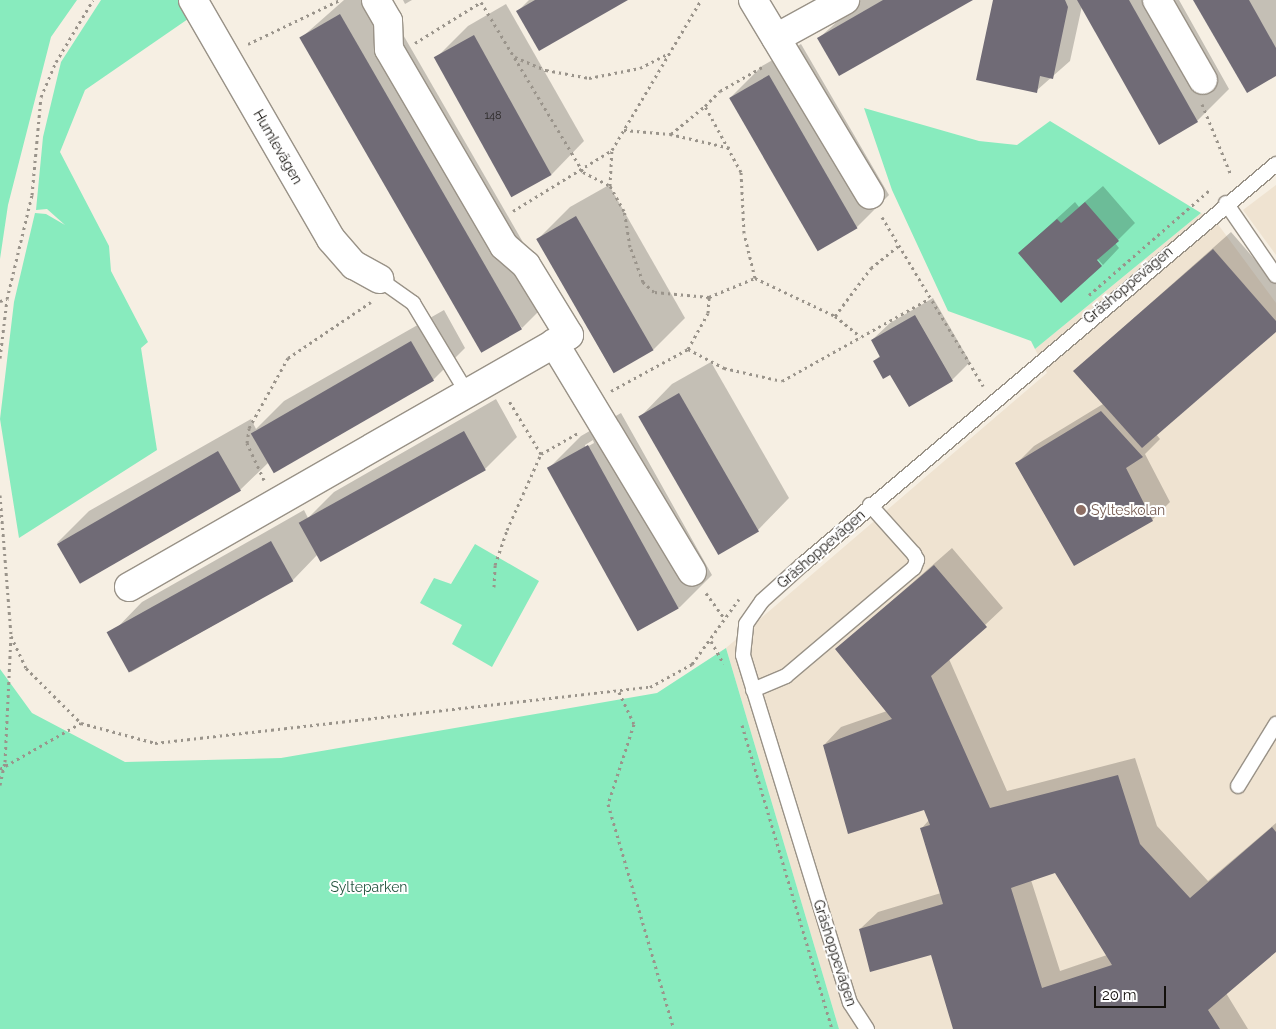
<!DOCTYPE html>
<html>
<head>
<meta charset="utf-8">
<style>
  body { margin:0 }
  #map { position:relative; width:1276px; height:1029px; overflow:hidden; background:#f6efe3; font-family:Raleway,sans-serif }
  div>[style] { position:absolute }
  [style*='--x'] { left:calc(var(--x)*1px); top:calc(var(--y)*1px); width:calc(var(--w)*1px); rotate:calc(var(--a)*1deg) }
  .built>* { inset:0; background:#efe3d1 }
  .green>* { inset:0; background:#88ebbe }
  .shadow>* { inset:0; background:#0003 }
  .building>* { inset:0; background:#706b76; transform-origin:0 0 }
  .path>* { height:3px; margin-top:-1.5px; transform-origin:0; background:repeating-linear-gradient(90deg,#9a948b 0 2.5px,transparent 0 6.5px) }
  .roads { filter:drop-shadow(1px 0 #999287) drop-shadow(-1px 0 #999287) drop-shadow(0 1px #999287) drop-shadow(0 -1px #999287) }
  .lane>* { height:14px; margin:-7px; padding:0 7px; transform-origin:7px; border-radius:7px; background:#fff }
  .street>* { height:28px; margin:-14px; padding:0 14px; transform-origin:14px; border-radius:14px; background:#fff }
  .dots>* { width:14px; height:14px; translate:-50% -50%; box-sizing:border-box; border:2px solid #fff; border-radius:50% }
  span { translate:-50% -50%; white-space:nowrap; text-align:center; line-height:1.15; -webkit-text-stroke:4px #fff; paint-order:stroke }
  .number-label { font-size:11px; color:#2a2726 }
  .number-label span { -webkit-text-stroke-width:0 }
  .street-label { font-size:14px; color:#13100c }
  .education-label { font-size:14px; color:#785e54 }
  .left { translate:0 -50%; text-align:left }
  .park-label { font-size:14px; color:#265540 }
  .scale { position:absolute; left:1094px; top:986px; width:72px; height:22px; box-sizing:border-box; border:2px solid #13100c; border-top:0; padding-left:6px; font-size:15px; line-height:18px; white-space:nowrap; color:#13100c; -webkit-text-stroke:4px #fff; paint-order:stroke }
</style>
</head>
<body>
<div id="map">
  <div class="built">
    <i style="clip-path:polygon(1276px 185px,1276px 255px,1243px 210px)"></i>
    <i style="clip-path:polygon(1201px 213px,1217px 223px,1276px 303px,1276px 1029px,839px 1029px,726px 648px,1047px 373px,1035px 349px)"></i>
  </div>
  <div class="green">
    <i style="clip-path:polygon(0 0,77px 0,51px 37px,8px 205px,0 259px)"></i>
    <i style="clip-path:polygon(101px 0,179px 0,188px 19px,85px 90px,60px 152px,109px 246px,111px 271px,148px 342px,141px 348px,157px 450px,19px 538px,0 419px,14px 302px,35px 213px,46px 214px,65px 225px,47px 209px,36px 210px,43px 137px,61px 62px)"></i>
    <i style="clip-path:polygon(864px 108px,979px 141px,1017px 145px,1050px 121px,1201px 213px,1035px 349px,1031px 341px,948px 311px,892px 190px)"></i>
    <i style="clip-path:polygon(475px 544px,539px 581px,492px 667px,452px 644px,462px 625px,420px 603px,434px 578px,451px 584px)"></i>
    <i style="clip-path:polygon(726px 648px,839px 1029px,0 1029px,0 669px,32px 713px,125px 762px,281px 758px,657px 693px)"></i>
  </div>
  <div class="shadow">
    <i style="clip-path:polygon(344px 0,383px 0,554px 296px,522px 328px,301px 38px)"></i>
    <i style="clip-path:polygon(403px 0,412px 0,405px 4px)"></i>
    <i style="clip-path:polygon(529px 0,625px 0,518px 11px)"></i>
    <i style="clip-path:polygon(861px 0,970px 0,819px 38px)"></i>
    <i style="clip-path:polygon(994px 0,1179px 0,1229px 89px,1197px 121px,1082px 6px,1070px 61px,1036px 91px)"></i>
    <i style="clip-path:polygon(1195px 0,1276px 0,1276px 74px)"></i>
    <i style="clip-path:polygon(506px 4px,584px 141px,552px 174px,513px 195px,436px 58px,468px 26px)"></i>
    <i style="clip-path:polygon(801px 44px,889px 195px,857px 227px,818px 250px,730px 98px,762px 66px)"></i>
    <i style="clip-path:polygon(609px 185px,685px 318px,653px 350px,613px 372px,538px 239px,570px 207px)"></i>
    <i style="clip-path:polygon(1103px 186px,1135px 223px,1115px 243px,1119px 248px,1103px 265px,1094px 255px,1019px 253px,1075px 202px,1079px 207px)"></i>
    <i style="clip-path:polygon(1231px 232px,1276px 284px,1276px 331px,1156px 434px,1160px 439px,1145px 454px,1170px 502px,1152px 520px,1075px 565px,1016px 464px,1034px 446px,1103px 404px,1074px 371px)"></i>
    <i style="clip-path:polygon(933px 298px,970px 362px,952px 380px,909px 405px,891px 373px,874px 361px,881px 355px,872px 340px,890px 323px)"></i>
    <i style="clip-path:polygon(444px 310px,465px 348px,433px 380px,268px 463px,240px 490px,57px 543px,89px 511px,251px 419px,256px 429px,284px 401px)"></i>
    <i style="clip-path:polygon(711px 362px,789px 498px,757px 531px,640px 417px,672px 384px)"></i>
    <i style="clip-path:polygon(496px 399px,517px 437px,485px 469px,318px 554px,293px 580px,131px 672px,110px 635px,142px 602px,304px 510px,308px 518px,334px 492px)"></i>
    <i style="clip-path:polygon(evenodd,621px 413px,712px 575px,680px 607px,640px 629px,549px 468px,581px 436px,621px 413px,593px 440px,594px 443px,585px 448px,585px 445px,593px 440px)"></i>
    <i style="clip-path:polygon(evenodd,952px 548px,1003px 608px,949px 659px,1007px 791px,1135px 758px,1157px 826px,1208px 881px,1276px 823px,1276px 951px,1226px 993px,1248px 1029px,954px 1029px,932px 953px,860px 929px,878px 912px,941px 893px,921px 829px,929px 820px,924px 808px,824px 745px,841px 727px,887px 711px,837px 649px,952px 548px,1056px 872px,1107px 955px,1060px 971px,1031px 880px,1056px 872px)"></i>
  </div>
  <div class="building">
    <i style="clip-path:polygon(535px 0,628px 0,539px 51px,516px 11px)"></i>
    <i style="clip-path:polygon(883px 0,973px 0,839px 76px,817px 38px)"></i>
    <i style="clip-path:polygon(993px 0,1065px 0,1068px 7px,1053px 79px,1040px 76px,1037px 93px,976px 80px)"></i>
    <i style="clip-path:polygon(1077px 0,1129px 0,1198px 122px,1159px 145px)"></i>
    <i style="clip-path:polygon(1193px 0,1249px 0,1276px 48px,1276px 76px,1247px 93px)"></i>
    <i style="left:340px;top:14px;width:364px;height:47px;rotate:60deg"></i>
    <i style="left:474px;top:35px;width:160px;height:46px;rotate:61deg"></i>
    <i style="left:769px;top:75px;width:177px;height:46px;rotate:60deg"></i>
    <i style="clip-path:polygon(1085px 202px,1119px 241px,1097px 260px,1102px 266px,1061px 303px,1018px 253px,1057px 219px,1061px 223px)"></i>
    <i style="left:576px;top:216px;width:155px;height:46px;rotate:60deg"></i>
    <i style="clip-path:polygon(1213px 249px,1276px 321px,1276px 332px,1142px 448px,1073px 371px)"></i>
    <i style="clip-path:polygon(915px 315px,953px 381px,909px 407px,890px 375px,883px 379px,873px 361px,880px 357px,871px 340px)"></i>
    <i style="left:411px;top:341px;width:46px;height:185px;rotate:60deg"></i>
    <i style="left:679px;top:393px;width:160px;height:47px;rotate:60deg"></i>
    <i style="clip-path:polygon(1101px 411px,1143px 457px,1126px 468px,1153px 521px,1074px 566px,1015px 463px)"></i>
    <i style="left:464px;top:431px;width:45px;height:189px;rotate:61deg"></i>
    <i style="left:588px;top:445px;width:187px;height:47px;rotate:61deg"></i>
    <i style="left:218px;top:451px;width:46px;height:186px;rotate:60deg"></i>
    <i style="left:271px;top:541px;width:46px;height:188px;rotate:61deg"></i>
    <i style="clip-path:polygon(evenodd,934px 565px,987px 627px,931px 676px,990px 808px,1118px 775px,1140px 844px,1190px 898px,1272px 827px,1276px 832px,1276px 952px,1208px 1010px,1220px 1029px,953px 1029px,931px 955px,870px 972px,859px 929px,943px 904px,920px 828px,930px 825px,924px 810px,848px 834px,823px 745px,892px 719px,835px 649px,934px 565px,1055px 873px,1112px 965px,1042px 988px,1011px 888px,1055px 873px)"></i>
  </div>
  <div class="path">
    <i style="--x:415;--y:43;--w:78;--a:-31.8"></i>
    <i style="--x:481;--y:2;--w:198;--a:59"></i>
    <i style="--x:583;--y:172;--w:30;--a:27"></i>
    <i style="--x:248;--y:44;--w:102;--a:-25.6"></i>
    <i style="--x:515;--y:57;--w:34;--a:23"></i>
    <i style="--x:546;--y:70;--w:44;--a:10.5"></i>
    <i style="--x:589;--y:78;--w:52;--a:-11.1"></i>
    <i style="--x:640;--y:68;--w:31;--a:-27"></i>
    <i style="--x:1202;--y:104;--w:77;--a:67.8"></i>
    <i style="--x:624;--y:130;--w:46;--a:5"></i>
    <i style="--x:670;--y:134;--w:62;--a:13.1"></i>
    <i style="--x:671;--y:134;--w:44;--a:-39.5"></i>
    <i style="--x:513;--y:211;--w:116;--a:-31.6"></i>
    <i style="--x:612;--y:150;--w:174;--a:-59.3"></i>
    <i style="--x:882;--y:217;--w:197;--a:59.1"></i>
    <i style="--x:755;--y:278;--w:46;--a:-103.7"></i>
    <i style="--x:744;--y:233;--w:61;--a:-92.8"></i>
    <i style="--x:741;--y:172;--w:75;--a:-118.6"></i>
    <i style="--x:705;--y:106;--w:21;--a:-45"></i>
    <i style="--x:720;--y:91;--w:51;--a:-29.6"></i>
    <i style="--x:1089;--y:295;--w:162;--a:-41"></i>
    <i style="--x:709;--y:297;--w:50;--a:-22.4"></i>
    <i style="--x:755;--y:278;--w:89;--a:25.4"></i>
    <i style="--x:835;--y:316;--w:33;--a:39"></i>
    <i style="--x:0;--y:301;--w:7;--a:-16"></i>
    <i style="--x:835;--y:316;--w:60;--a:-53.1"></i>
    <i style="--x:871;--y:268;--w:35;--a:-39"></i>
    <i style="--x:688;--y:349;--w:41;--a:27.8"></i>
    <i style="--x:724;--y:368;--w:59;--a:12.6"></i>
    <i style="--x:782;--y:381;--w:168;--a:-29.2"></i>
    <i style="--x:0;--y:358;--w:59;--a:-83.2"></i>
    <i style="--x:7;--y:299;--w:107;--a:-76.5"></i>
    <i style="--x:32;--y:195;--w:98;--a:-84.8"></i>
    <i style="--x:41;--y:97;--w:38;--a:-67"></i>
    <i style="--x:56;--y:62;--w:72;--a:-59.2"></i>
    <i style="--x:611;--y:391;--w:88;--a:-28.6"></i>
    <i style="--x:688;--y:349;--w:41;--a:-60.9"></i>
    <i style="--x:708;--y:313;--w:16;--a:-86"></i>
    <i style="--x:709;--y:297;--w:55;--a:-174.8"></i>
    <i style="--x:654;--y:292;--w:15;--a:-138"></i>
    <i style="--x:643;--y:282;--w:37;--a:-110"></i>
    <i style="--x:630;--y:247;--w:36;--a:-99"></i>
    <i style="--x:624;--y:211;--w:29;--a:-119"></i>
    <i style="--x:610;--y:186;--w:36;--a:-87"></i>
    <i style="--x:541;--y:454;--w:43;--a:-29.6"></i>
    <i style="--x:264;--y:480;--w:41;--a:-114.7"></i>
    <i style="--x:247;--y:443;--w:15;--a:-82"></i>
    <i style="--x:249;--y:428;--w:80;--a:-60.9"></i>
    <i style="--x:288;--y:358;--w:100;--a:-34"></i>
    <i style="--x:0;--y:495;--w:141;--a:85.5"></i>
    <i style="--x:11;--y:636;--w:35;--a:65"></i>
    <i style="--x:26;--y:668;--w:78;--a:45"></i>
    <i style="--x:81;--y:723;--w:77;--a:15.1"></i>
    <i style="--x:155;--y:743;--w:498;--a:-6.5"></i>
    <i style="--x:650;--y:687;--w:48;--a:-28.7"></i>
    <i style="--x:692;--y:664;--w:80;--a:-54.1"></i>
    <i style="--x:494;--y:587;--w:22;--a:-87"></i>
    <i style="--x:495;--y:565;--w:37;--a:-71"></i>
    <i style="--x:507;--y:530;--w:83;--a:-65.9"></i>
    <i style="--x:541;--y:454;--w:64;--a:-121"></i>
    <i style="--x:706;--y:593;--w:31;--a:54"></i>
    <i style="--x:711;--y:641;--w:26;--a:61"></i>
    <i style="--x:619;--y:692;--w:35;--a:65"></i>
    <i style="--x:634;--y:724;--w:84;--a:108"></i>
    <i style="--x:608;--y:804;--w:234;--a:73.7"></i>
    <i style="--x:742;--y:725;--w:317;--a:73.5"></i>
    <i style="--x:0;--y:769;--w:93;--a:-29.6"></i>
    <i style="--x:0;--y:785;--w:24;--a:-78"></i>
    <i style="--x:5;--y:762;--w:126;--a:-87.3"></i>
  </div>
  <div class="roads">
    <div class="lane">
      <i style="--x:1226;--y:203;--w:88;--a:55.6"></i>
      <i style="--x:379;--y:279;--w:42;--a:35.2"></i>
      <i style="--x:413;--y:303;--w:105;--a:59"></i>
      <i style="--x:753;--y:690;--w:36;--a:-23"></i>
      <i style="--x:786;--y:676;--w:167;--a:-40.2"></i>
      <i style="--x:914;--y:568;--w:9;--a:-69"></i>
      <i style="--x:917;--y:560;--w:7;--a:-117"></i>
      <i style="--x:914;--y:554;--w:66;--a:-131.9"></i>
      <i style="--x:1238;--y:786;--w:73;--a:-58.5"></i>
      <i style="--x:867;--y:1029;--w:31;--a:-123"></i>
      <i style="--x:850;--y:1003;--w:364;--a:-107.1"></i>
      <i style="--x:743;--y:655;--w:31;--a:-84"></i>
      <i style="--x:746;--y:624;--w:28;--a:-55"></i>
      <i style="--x:762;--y:601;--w:54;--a:-42"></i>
      <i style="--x:802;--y:565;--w:621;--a:-40.23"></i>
    </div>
    <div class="street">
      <i style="--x:193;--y:0;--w:276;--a:60"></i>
      <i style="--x:331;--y:239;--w:35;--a:49"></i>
      <i style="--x:354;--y:265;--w:29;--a:29"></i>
      <i style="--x:753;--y:0;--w:227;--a:59"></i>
      <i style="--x:1157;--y:0;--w:92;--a:60.1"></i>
      <i style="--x:776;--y:38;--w:79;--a:-28.8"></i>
      <i style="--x:554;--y:343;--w:267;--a:58.9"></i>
      <i style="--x:129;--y:587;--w:507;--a:-29.8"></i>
      <i style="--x:569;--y:335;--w:82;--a:-121.6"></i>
      <i style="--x:526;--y:265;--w:29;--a:-139"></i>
      <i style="--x:504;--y:246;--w:228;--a:-120.3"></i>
      <i style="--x:389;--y:49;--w:28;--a:-92"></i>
      <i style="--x:388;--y:21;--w:24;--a:-120"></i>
    </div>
  </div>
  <div class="dots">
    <i style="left:1081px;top:510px;background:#8d6e63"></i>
  </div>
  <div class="number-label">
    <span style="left:493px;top:116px">148</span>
  </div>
  <div class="street-label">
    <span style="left:278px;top:147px;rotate:60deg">Humlevägen</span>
    <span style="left:1128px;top:285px;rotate:-40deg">Gräshoppevägen</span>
    <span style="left:821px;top:549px;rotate:-41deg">Gräshoppevägen</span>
    <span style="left:835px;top:953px;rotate:72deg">Gräshoppevägen</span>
  </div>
  <div class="education-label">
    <span class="left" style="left:1091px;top:510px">Sylteskolan</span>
  </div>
  <div class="park-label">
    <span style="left:369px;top:887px">Sylteparken</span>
  </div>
  <div class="scale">20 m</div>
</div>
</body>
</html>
